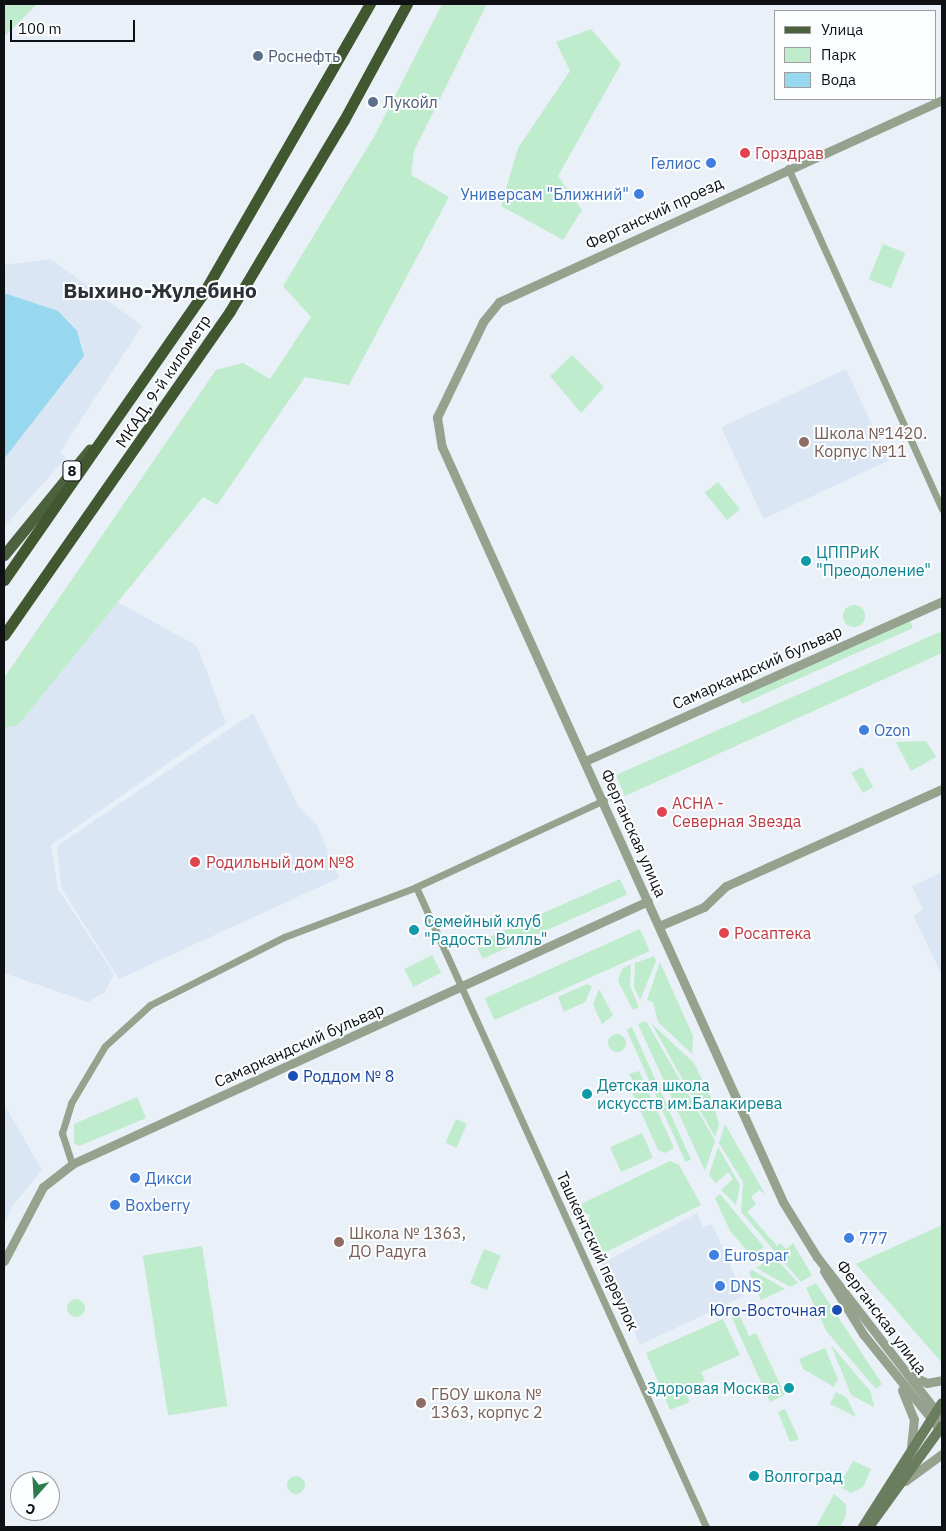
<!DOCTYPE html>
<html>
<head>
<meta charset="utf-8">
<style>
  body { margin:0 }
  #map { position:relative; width:946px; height:1531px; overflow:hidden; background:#eaf0f8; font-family:"IBM Plex Sans",sans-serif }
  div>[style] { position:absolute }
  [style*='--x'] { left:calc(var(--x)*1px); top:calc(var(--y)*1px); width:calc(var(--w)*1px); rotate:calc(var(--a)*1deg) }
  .built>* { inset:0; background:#dbe6f4; transform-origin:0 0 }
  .green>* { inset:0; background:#beeccd; transform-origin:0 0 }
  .round { border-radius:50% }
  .water>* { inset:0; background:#97d8ee }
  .minor>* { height:7px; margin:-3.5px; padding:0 3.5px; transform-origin:3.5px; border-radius:3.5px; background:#96a28e }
  .tertiary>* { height:9px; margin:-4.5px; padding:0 4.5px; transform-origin:4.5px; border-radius:4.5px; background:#96a28e }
  .secondary>* { height:10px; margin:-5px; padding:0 5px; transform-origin:5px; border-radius:5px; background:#6b7d5f }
  .primary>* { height:11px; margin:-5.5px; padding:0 5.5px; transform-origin:5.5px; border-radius:5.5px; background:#4c623e }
  .trunk>* { height:11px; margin:-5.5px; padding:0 5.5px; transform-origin:5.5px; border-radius:5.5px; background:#405730 }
  .dots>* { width:14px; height:14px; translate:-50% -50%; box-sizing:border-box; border:2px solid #fcfdff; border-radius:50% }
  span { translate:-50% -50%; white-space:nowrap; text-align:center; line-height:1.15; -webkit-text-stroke:4px #fcfdff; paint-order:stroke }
  .shield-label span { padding:1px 4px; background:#fcfdff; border:1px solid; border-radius:4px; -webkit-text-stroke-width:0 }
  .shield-label { font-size:15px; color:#0e1013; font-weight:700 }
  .service-label { font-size:16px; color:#4e5e75 }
  .left { translate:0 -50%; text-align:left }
  .health-label { font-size:16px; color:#be3a42 }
  .shop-label { font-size:16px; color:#366cbe }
  .right { translate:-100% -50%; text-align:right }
  .street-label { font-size:16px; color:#0e1013 }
  .education-label { font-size:16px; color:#785e54 }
  .culture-label { font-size:16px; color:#0d838f }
  .transit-label { font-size:16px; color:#164399 }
  .district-label { font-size:21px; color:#2b3036; font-weight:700 }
  .frame { position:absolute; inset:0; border:5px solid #0e1013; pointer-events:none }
  .legend { position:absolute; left:774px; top:10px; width:162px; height:90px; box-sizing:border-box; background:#fcfdff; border:1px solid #9d9ea1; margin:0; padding:6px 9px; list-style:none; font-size:15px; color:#0e1013 }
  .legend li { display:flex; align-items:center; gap:10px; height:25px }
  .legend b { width:25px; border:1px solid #9d9ea1 }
  .north { position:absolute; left:10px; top:1471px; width:50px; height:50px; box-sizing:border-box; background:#fcfdff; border:1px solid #9d9ea1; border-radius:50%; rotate:199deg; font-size:14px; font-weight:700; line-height:20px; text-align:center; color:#0e1013 }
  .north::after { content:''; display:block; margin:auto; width:18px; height:22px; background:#2c7d4e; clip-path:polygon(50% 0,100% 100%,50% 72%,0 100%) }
  .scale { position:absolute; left:10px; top:20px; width:125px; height:22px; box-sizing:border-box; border:2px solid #0e1013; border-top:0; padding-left:6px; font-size:15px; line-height:18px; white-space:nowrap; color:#0e1013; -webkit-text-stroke:4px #fcfdff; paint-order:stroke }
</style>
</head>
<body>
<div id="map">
  <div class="built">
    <i style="clip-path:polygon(51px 259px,142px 326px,60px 452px,66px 458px,4px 527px,4px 265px)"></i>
    <i style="left:846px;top:369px;width:101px;height:138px;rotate:65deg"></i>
    <i style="clip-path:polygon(116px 601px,197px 646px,226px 723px,51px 845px,58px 889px,114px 974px,105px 992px,88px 1002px,4px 973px,4px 728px,18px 725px)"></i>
    <i style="clip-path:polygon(253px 713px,298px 806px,317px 825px,339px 878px,119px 979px,61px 888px,57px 846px)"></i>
    <i style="clip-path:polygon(942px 872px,942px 975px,913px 915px,923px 910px,912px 886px)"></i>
    <i style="clip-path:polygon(4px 1104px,42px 1170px,12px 1207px,4px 1225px)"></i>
    <i style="clip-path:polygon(697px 1213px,703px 1227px,712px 1224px,744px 1296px,640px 1345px,602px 1263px)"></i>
  </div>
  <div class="green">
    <i style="clip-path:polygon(4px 4px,37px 4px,4px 37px)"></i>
    <i style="clip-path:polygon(442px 4px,487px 4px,414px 151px,411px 175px,449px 197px,349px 385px,305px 377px,217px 505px,203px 497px,18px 725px,4px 728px,4px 678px,216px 370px,243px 363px,270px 379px,311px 317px,283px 286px,375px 135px)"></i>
    <i style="clip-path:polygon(591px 29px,621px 64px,558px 176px,582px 210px,563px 240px,501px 206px,518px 148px,570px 71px,556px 42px)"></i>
    <i style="left:883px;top:244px;width:24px;height:38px;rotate:22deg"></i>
    <i style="clip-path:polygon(572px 355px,604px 387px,581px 413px,550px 376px)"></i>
    <i style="left:718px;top:482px;width:35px;height:17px;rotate:51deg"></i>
    <i class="round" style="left:843px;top:605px;width:22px;height:22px"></i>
    <i style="clip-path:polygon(908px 617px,913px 628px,742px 704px,739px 698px)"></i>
    <i style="clip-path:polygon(942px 631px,942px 653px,625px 796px,616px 775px)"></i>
    <i style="clip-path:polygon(926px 741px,936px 757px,911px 771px,896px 742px)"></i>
    <i style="left:862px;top:767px;width:23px;height:12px;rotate:61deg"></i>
    <i style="left:620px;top:879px;width:17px;height:158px;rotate:66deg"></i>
    <i style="left:640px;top:929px;width:24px;height:170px;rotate:66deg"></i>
    <i style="left:432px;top:955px;width:20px;height:31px;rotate:63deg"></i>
    <i style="clip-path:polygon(654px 956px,656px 961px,640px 1000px,634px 987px,635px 963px)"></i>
    <i style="clip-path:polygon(660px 962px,693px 1036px,692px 1054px,658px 1022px,653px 1002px,647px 1000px)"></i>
    <i style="clip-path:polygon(631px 964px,630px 986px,639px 1007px,633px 1010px,618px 981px,622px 969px)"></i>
    <i style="clip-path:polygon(587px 984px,592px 986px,585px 1002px,564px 1012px,558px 997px)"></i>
    <i style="clip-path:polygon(599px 989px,613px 1015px,602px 1024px,593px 1005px)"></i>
    <i style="clip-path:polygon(646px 1021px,715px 1141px,705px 1171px,638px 1024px)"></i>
    <i style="clip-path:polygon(651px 1023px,694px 1063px,713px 1102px,719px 1125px,715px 1137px)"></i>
    <i style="left:632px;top:1027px;width:145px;height:6px;rotate:66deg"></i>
    <i class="round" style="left:608px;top:1034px;width:18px;height:18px"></i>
    <i style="clip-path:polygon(639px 1071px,674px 1148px,665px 1153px,658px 1150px,630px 1088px,635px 1085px,629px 1074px)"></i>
    <i style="clip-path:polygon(137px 1097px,146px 1118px,79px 1146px,74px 1143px,74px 1124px)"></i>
    <i style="left:456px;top:1119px;width:12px;height:26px;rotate:24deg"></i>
    <i style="clip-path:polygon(725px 1124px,765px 1194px,759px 1190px,751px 1197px,756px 1204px,747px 1212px,777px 1246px,780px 1243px,786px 1249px,793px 1243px,812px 1275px,801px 1282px,741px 1212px,743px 1182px,719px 1143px)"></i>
    <i style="left:642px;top:1133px;width:27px;height:35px;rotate:66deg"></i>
    <i style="clip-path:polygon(718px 1147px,740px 1185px,736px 1205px,721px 1190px,733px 1179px,728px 1172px,716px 1183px,709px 1175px)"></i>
    <i style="clip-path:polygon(670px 1161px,679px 1165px,701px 1205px,594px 1258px,578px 1224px,589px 1220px,590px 1215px,581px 1212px,579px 1205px)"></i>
    <i style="clip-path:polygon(720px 1194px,764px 1247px,752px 1256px,730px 1231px,715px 1198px)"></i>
    <i style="clip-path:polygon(942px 1225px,942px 1363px,856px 1264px)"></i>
    <i style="left:202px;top:1246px;width:162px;height:60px;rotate:81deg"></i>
    <i style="left:484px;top:1249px;width:18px;height:37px;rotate:22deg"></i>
    <i style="clip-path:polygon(773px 1255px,798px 1283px,790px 1287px,757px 1268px)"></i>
    <i style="clip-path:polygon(752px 1270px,785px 1289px,761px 1300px,749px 1272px)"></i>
    <i style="clip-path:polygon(816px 1283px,882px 1384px,876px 1389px,827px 1332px,806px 1288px)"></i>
    <i class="round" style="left:67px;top:1299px;width:18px;height:18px"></i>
    <i style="clip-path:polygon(737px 1309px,749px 1336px,756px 1333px,785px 1395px,770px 1402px,732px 1318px)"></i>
    <i style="clip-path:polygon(723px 1319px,740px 1355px,701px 1372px,705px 1381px,684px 1389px,690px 1402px,670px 1410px,646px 1353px)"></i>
    <i style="clip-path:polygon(831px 1345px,871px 1392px,874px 1407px,851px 1395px)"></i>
    <i style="clip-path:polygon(825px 1348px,838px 1379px,834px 1387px,803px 1369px,799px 1359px)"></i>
    <i style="clip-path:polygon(836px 1392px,847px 1398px,856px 1417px,830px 1404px)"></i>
    <i style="clip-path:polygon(785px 1409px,799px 1439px,790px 1442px,778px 1412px)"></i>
    <i style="clip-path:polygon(853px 1461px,871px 1469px,863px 1487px,851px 1493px,839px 1486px)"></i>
    <i class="round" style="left:287px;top:1476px;width:18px;height:18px"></i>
    <i style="clip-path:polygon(834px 1494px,846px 1504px,846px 1516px,840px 1527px,816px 1527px)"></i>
  </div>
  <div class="water">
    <i style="clip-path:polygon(4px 293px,58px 311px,77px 331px,84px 356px,4px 459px)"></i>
  </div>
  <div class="minor">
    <i style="--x:788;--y:168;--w:374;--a:65.7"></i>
    <i style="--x:416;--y:887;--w:703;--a:65.62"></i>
    <i style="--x:72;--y:1164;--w:33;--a:-108"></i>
    <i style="--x:62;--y:1133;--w:31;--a:-73"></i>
    <i style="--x:71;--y:1103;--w:66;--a:-59.2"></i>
    <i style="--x:105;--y:1046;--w:61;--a:-42.3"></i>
    <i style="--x:150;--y:1005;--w:150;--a:-26.9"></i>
    <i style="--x:284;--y:937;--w:141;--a:-20.7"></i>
    <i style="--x:416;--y:887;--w:207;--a:-24.8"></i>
  </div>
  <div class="tertiary">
    <i style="--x:942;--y:100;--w:487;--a:155.5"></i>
    <i style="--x:499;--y:302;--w:26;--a:129"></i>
    <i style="--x:483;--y:322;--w:106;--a:115.8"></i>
    <i style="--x:437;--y:417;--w:30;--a:81"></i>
    <i style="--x:442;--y:447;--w:828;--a:65.69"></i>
    <i style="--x:783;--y:1202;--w:65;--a:58.3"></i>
    <i style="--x:817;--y:1257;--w:205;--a:52.3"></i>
    <i style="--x:585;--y:761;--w:391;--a:-24.1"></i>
    <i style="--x:659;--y:926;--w:49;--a:-22.9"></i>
    <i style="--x:704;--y:907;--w:30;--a:-44"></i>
    <i style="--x:726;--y:886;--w:237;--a:-24.2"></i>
    <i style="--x:4;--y:1261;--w:84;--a:-62.2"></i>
    <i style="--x:43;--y:1187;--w:37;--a:-38"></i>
    <i style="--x:72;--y:1164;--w:633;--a:-24.54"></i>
    <i style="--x:824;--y:1271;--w:74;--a:58.2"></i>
    <i style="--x:863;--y:1334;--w:126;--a:51.1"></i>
    <i style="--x:909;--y:1374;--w:20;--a:27"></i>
    <i style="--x:927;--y:1383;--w:15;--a:-11"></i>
    <i style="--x:902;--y:1390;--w:31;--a:68"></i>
    <i style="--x:914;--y:1419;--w:30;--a:96"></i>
    <i style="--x:905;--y:1481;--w:46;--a:-36.1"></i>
  </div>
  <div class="secondary">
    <i style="--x:863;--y:1527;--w:147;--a:-57.5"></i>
    <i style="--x:869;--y:1527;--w:125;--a:-54.1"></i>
  </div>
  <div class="primary">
    <i style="--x:4;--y:555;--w:136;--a:-50.9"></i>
  </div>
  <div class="trunk">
    <i style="--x:4;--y:580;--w:348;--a:-55.2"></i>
    <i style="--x:203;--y:294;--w:335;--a:-60.1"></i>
    <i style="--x:4;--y:635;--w:395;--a:-55.1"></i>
    <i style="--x:230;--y:311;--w:222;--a:-59.2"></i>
    <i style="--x:344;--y:120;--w:132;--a:-61.5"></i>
  </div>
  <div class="dots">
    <i style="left:258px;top:56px;background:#5c6f8a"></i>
    <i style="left:373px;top:102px;background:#5c6f8a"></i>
    <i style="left:745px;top:153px;background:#e0444e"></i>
    <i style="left:711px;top:163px;background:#3f7fe0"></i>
    <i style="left:639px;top:194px;background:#3f7fe0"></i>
    <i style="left:804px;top:442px;background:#8d6e63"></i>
    <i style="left:806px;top:561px;background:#0f9aa8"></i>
    <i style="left:864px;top:730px;background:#3f7fe0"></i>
    <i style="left:662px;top:812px;background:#e0444e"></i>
    <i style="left:195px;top:862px;background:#e0444e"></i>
    <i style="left:414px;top:930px;background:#0f9aa8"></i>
    <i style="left:724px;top:933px;background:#e0444e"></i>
    <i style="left:293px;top:1076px;background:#1a4fb4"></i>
    <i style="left:587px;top:1094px;background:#0f9aa8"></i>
    <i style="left:135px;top:1178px;background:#3f7fe0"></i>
    <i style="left:115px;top:1205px;background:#3f7fe0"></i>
    <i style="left:849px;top:1238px;background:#3f7fe0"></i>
    <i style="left:339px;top:1242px;background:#8d6e63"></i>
    <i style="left:714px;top:1255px;background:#3f7fe0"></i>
    <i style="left:720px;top:1286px;background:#3f7fe0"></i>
    <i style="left:837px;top:1310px;background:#1a4fb4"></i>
    <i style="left:789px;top:1388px;background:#0f9aa8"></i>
    <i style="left:421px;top:1403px;background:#8d6e63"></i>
    <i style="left:754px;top:1476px;background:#0f9aa8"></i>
  </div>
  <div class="shield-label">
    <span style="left:72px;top:471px">8</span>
  </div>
  <div class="service-label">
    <span class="left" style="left:268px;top:56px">Роснефть</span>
    <span class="left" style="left:383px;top:102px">Лукойл</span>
  </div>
  <div class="health-label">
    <span class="left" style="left:755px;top:153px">Горздрав</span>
    <span class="left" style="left:672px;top:812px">АСНА -<br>Северная Звезда</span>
    <span class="left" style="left:206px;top:862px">Родильный дом №8</span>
    <span class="left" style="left:734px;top:933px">Росаптека</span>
  </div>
  <div class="shop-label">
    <span class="right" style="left:701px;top:163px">Гелиос</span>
    <span class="right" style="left:629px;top:194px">Универсам "Ближний"</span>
    <span class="left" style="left:874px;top:730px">Ozon</span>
    <span class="left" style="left:145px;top:1178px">Дикси</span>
    <span class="left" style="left:125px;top:1205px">Boxberry</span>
    <span class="left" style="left:859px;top:1238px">777</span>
    <span class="left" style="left:724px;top:1255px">Eurospar</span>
    <span class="left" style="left:730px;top:1286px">DNS</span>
  </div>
  <div class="street-label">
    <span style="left:654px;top:213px;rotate:-25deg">Ферганский проезд</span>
    <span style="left:163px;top:381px;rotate:-56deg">МКАД, 9-й километр</span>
    <span style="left:757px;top:667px;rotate:-24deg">Самаркандский бульвар</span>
    <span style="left:634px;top:833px;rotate:66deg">Ферганская улица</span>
    <span style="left:299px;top:1045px;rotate:-24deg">Самаркандский бульвар</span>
    <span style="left:598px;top:1251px;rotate:65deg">Ташкентский переулок</span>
    <span style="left:882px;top:1317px;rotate:53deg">Ферганская улица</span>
  </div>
  <div class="education-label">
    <span class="left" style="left:814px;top:442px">Школа №1420.<br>Корпус №11</span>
    <span class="left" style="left:349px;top:1242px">Школа № 1363,<br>ДО Радуга</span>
    <span class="left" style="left:431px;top:1403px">ГБОУ школа №<br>1363, корпус 2</span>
  </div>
  <div class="culture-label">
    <span class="left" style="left:816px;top:561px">ЦППРиК<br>"Преодоление"</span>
    <span class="left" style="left:424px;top:930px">Семейный клуб<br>"Радость Вилль"</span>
    <span class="left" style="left:597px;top:1094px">Детская школа<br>искусств им.Балакирева</span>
    <span class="right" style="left:779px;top:1388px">Здоровая Москва</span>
    <span class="left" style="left:764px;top:1476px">Волгоград</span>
  </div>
  <div class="transit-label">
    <span class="left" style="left:303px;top:1076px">Роддом № 8</span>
    <span class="right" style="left:826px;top:1310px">Юго-Восточная</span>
  </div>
  <div class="district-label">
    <span style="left:160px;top:290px">Выхино-Жулебино</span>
  </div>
  <div class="frame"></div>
  <ul class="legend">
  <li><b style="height:6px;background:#4c623e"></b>Улица</li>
  <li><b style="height:14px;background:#beeccd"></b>Парк</li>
  <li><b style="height:14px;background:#97d8ee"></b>Вода</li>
  </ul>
  <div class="north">С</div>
  <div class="scale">100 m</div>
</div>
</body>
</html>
